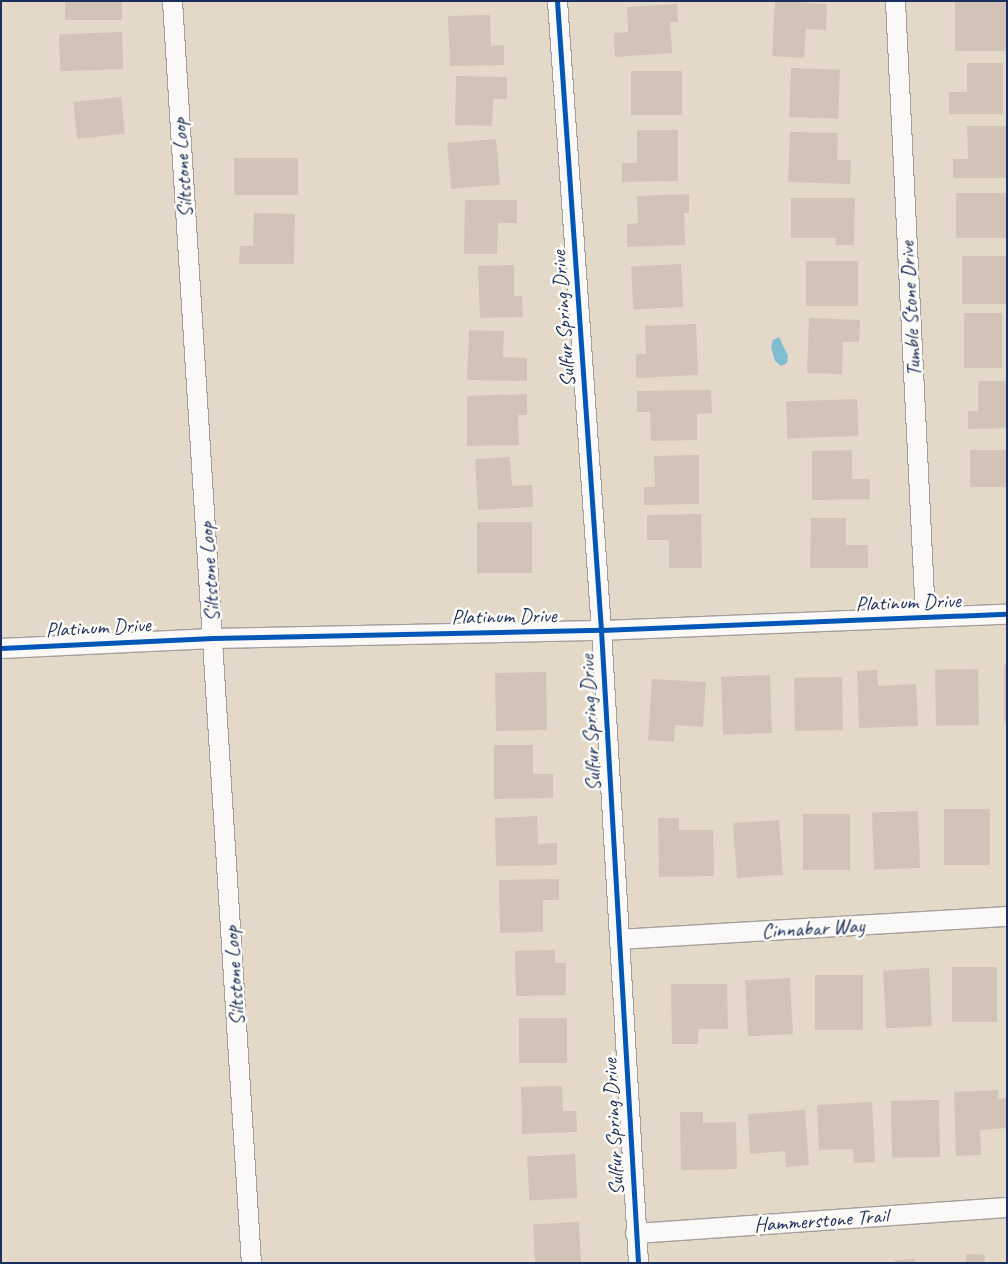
<!DOCTYPE html>
<html>
<head>
<meta charset="utf-8">
<style>
  body { margin:0 }
  #map { position:relative; width:1008px; height:1264px; overflow:hidden; background:#e4d9c8; font-family:Caveat,sans-serif }
  div>[style] { position:absolute }
  [style*='--x'] { left:calc(var(--x)*1px); top:calc(var(--y)*1px); width:calc(var(--w)*1px); rotate:calc(var(--a)*1deg) }
  .water>* { inset:0; background:#81bdd0 }
  .building>* { inset:0; background:#d3c2b7; transform-origin:0 0 }
  .roads { filter:drop-shadow(1px 0 #a39f9b) drop-shadow(-1px 0 #a39f9b) drop-shadow(0 1px #a39f9b) drop-shadow(0 -1px #a39f9b) }
  .street>* { height:19px; margin:-9.5px; padding:0 9.5px; transform-origin:9.5px; border-radius:9.5px; background:#fbf9f7 }
  .cycleway>* { height:5px; margin:-2.5px; padding:0 2.5px; transform-origin:2.5px; border-radius:2.5px; background:#0057b8 }
  span { translate:-50% -50%; white-space:nowrap; text-align:center; line-height:1.15; -webkit-text-stroke:5px #fdfcf7; paint-order:stroke }
  .street-label { font-size:21px; color:#1b2f5e }
  .frame { position:absolute; inset:0; border:2px solid #1b2f5e; pointer-events:none }
</style>
</head>
<body>
<div id="map">
  <div class="water">
    <i style="clip-path:polygon(779px 337px,788px 356px,787px 363px,781px 366px,775px 361px,771px 347px,773px 340px)"></i>
  </div>
  <div class="building">
    <i style="left:65px;top:1px;width:57px;height:19px"></i>
    <i style="clip-path:polygon(775px 1px,827px 4px,826px 30px,806px 29px,804px 58px,772px 56px)"></i>
    <i style="left:955px;top:1px;width:52px;height:50px"></i>
    <i style="clip-path:polygon(677px 4px,678px 22px,670px 22px,672px 53px,615px 57px,614px 33px,628px 32px,627px 7px)"></i>
    <i style="clip-path:polygon(490px 15px,491px 46px,504px 45px,504px 65px,450px 66px,448px 16px)"></i>
    <i style="left:122px;top:32px;width:37px;height:63px;rotate:88deg"></i>
    <i style="clip-path:polygon(967px 63px,1003px 63px,1003px 114px,949px 114px,949px 92px,967px 92px)"></i>
    <i style="left:791px;top:68px;width:49px;height:49px;rotate:2deg"></i>
    <i style="left:631px;top:71px;width:51px;height:44px"></i>
    <i style="clip-path:polygon(456px 76px,507px 77px,507px 99px,493px 99px,492px 126px,455px 125px)"></i>
    <i style="left:121px;top:97px;width:37px;height:48px;rotate:84deg"></i>
    <i style="clip-path:polygon(967px 126px,1007px 126px,1007px 178px,953px 178px,953px 159px,968px 159px)"></i>
    <i style="clip-path:polygon(637px 130px,678px 130px,678px 181px,622px 182px,622px 163px,637px 163px)"></i>
    <i style="clip-path:polygon(790px 132px,838px 133px,837px 160px,851px 160px,850px 184px,788px 182px)"></i>
    <i style="left:496px;top:139px;width:46px;height:49px;rotate:85deg"></i>
    <i style="left:234px;top:158px;width:64px;height:37px"></i>
    <i style="left:1007px;top:193px;width:45px;height:51px;rotate:90deg"></i>
    <i style="clip-path:polygon(689px 194px,689px 213px,684px 213px,685px 245px,627px 247px,627px 224px,638px 223px,637px 196px)"></i>
    <i style="clip-path:polygon(791px 198px,855px 198px,854px 245px,835px 245px,836px 238px,791px 238px)"></i>
    <i style="clip-path:polygon(465px 200px,517px 200px,517px 223px,498px 223px,497px 254px,464px 254px)"></i>
    <i style="clip-path:polygon(254px 213px,295px 214px,294px 264px,239px 264px,240px 246px,253px 246px)"></i>
    <i style="left:962px;top:256px;width:45px;height:48px"></i>
    <i style="left:806px;top:261px;width:52px;height:45px"></i>
    <i style="left:681px;top:264px;width:43px;height:50px;rotate:87deg"></i>
    <i style="clip-path:polygon(514px 265px,514px 296px,522px 296px,523px 317px,480px 318px,478px 266px)"></i>
    <i style="left:964px;top:313px;width:38px;height:55px"></i>
    <i style="clip-path:polygon(809px 318px,860px 320px,859px 342px,843px 342px,842px 374px,807px 373px)"></i>
    <i style="clip-path:polygon(696px 324px,698px 375px,636px 378px,636px 354px,646px 354px,645px 326px)"></i>
    <i style="clip-path:polygon(469px 330px,504px 331px,503px 357px,527px 358px,527px 381px,467px 380px)"></i>
    <i style="clip-path:polygon(978px 381px,1007px 381px,1007px 428px,968px 429px,968px 411px,978px 411px)"></i>
    <i style="clip-path:polygon(711px 390px,712px 413px,697px 414px,697px 440px,651px 441px,650px 412px,637px 412px,637px 391px)"></i>
    <i style="clip-path:polygon(527px 394px,527px 415px,518px 415px,519px 445px,467px 446px,467px 396px)"></i>
    <i style="left:857px;top:399px;width:37px;height:71px;rotate:88deg"></i>
    <i style="clip-path:polygon(852px 450px,852px 479px,870px 479px,870px 499px,812px 500px,812px 451px)"></i>
    <i style="left:1007px;top:450px;width:37px;height:37px;rotate:90deg"></i>
    <i style="clip-path:polygon(699px 455px,699px 504px,644px 505px,644px 487px,655px 487px,654px 456px)"></i>
    <i style="clip-path:polygon(510px 457px,512px 486px,532px 485px,533px 507px,478px 510px,475px 459px)"></i>
    <i style="clip-path:polygon(701px 514px,702px 568px,669px 568px,669px 540px,647px 540px,647px 515px)"></i>
    <i style="clip-path:polygon(811px 518px,846px 518px,846px 545px,868px 545px,868px 568px,810px 568px)"></i>
    <i style="left:477px;top:522px;width:55px;height:51px"></i>
    <i style="left:1004px;top:665px;width:3px;height:58px"></i>
    <i style="left:978px;top:669px;width:56px;height:43px;rotate:89deg"></i>
    <i style="clip-path:polygon(877px 670px,878px 686px,916px 684px,918px 726px,859px 728px,857px 671px)"></i>
    <i style="left:546px;top:672px;width:58px;height:51px;rotate:89deg"></i>
    <i style="left:770px;top:675px;width:58px;height:49px;rotate:88deg"></i>
    <i style="left:842px;top:677px;width:53px;height:48px;rotate:89deg"></i>
    <i style="clip-path:polygon(652px 679px,706px 682px,703px 727px,675px 725px,674px 742px,648px 740px)"></i>
    <i style="clip-path:polygon(494px 745px,533px 745px,533px 774px,553px 774px,553px 798px,494px 799px)"></i>
    <i style="left:944px;top:809px;width:46px;height:56px"></i>
    <i style="left:918px;top:811px;width:57px;height:46px;rotate:88deg"></i>
    <i style="left:803px;top:814px;width:47px;height:56px"></i>
    <i style="clip-path:polygon(537px 816px,538px 844px,557px 843px,557px 865px,496px 866px,495px 818px)"></i>
    <i style="clip-path:polygon(658px 818px,679px 818px,679px 830px,713px 830px,714px 876px,659px 877px)"></i>
    <i style="left:779px;top:820px;width:55px;height:46px;rotate:86deg"></i>
    <i style="clip-path:polygon(559px 879px,559px 900px,543px 900px,543px 932px,500px 933px,499px 880px)"></i>
    <i style="clip-path:polygon(555px 950px,555px 963px,566px 963px,566px 995px,516px 996px,515px 951px)"></i>
    <i style="left:952px;top:967px;width:45px;height:55px"></i>
    <i style="left:929px;top:968px;width:58px;height:46px;rotate:87deg"></i>
    <i style="left:815px;top:975px;width:48px;height:55px"></i>
    <i style="left:790px;top:978px;width:56px;height:45px;rotate:87deg"></i>
    <i style="clip-path:polygon(671px 984px,727px 984px,728px 1029px,698px 1029px,698px 1044px,672px 1044px)"></i>
    <i style="left:567px;top:1018px;width:45px;height:48px;rotate:90deg"></i>
    <i style="clip-path:polygon(562px 1086px,563px 1111px,576px 1111px,577px 1132px,522px 1134px,521px 1087px)"></i>
    <i style="clip-path:polygon(998px 1090px,998px 1099px,1007px 1098px,1007px 1128px,980px 1130px,981px 1155px,956px 1156px,954px 1092px)"></i>
    <i style="left:939px;top:1100px;width:57px;height:48px;rotate:89deg"></i>
    <i style="clip-path:polygon(872px 1102px,875px 1162px,854px 1163px,853px 1149px,819px 1150px,817px 1105px)"></i>
    <i style="clip-path:polygon(805px 1110px,809px 1165px,786px 1167px,785px 1151px,750px 1154px,748px 1114px)"></i>
    <i style="clip-path:polygon(680px 1112px,703px 1112px,703px 1123px,736px 1122px,737px 1169px,681px 1170px)"></i>
    <i style="left:575px;top:1154px;width:44px;height:48px;rotate:87deg"></i>
    <i style="left:579px;top:1222px;width:41px;height:46px;rotate:87deg"></i>
    <i style="left:966px;top:1254px;width:19px;height:9px;rotate:3deg"></i>
    <i style="clip-path:polygon(914px 1259px,914px 1263px,895px 1263px,895px 1260px)"></i>
  </div>
  <div class="roads">
    <div class="street">
      <i style="--x:172;--y:1;--w:1264;--a:86.42"></i>
      <i style="--x:557;--y:1;--w:631;--a:86"></i>
      <i style="--x:601;--y:630;--w:634;--a:86.65"></i>
      <i style="--x:895;--y:1;--w:617;--a:87.21"></i>
      <i style="--x:1;--y:648;--w:212;--a:-2.7"></i>
      <i style="--x:213;--y:638;--w:388;--a:-1.2"></i>
      <i style="--x:601;--y:630;--w:406;--a:-2.3"></i>
      <i style="--x:619;--y:939;--w:389;--a:-3.4"></i>
      <i style="--x:635;--y:1233;--w:373;--a:-4"></i>
    </div>
  </div>
  <div class="cycleway">
    <i style="--x:557;--y:1;--w:631;--a:86"></i>
    <i style="--x:601;--y:630;--w:634;--a:86.65"></i>
    <i style="--x:1;--y:648;--w:212;--a:-2.7"></i>
    <i style="--x:213;--y:638;--w:388;--a:-1.2"></i>
    <i style="--x:601;--y:630;--w:406;--a:-2.3"></i>
  </div>
  <div class="street-label">
    <span style="left:182px;top:168px;rotate:-94deg">Siltstone Loop</span>
    <span style="left:910px;top:309px;rotate:-93deg">Tumble Stone Drive</span>
    <span style="left:563px;top:319px;rotate:-94deg">Sulfur Spring Drive</span>
    <span style="left:209px;top:572px;rotate:-94deg">Siltstone Loop</span>
    <span style="left:908px;top:602px;rotate:-2deg">Platinum Drive</span>
    <span style="left:504px;top:616px;rotate:-1deg">Platinum Drive</span>
    <span style="left:98px;top:627px;rotate:-3deg">Platinum Drive</span>
    <span style="left:590px;top:723px;rotate:-93deg">Sulfur Spring Drive</span>
    <span style="left:813px;top:928px;rotate:-3deg">Cinnabar Way</span>
    <span style="left:234px;top:976px;rotate:-94deg">Siltstone Loop</span>
    <span style="left:613px;top:1127px;rotate:-93deg">Sulfur Spring Drive</span>
    <span style="left:821px;top:1220px;rotate:-4deg">Hammerstone Trail</span>
  </div>
  <div class="frame"></div>
</div>
</body>
</html>
